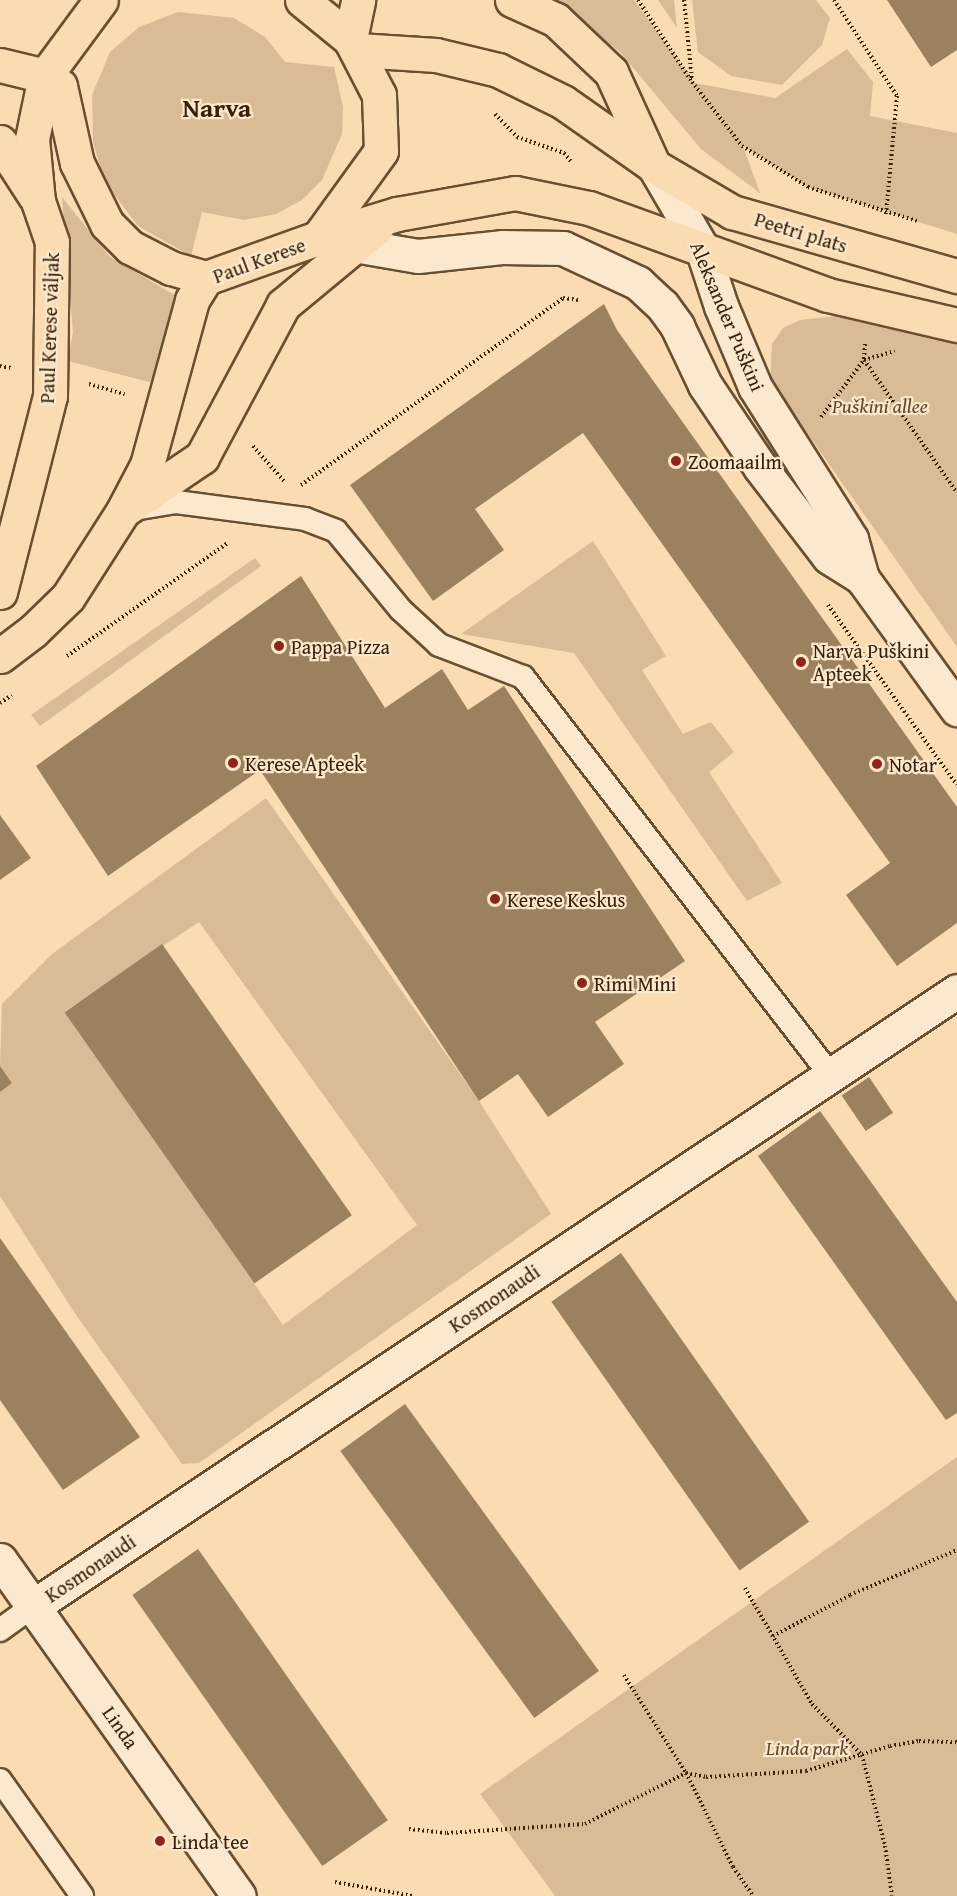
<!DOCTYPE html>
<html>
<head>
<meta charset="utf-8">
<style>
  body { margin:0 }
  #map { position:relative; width:957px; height:1896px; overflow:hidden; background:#fadbb2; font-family:"Gentium Book Plus",serif }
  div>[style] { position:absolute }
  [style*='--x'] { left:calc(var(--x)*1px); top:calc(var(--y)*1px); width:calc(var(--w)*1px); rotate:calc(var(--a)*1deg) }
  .green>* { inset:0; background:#d9bb95 }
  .building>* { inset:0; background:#9c815f; transform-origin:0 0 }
  .path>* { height:4px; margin-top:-2px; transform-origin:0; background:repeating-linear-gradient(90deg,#372005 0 1.5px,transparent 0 4.5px) }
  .roads { filter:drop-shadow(2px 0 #684f30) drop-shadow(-2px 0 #684f30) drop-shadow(0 2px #684f30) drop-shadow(0 -2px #684f30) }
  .service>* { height:22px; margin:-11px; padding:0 11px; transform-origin:11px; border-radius:11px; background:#fce8cd }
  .minor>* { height:33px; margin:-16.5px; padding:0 16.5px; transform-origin:16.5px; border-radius:16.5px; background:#fce8cd }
  .tertiary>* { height:33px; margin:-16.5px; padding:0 16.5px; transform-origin:16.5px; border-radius:16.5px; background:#fce8cd }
  .trunk>* { height:33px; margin:-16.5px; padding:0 16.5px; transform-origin:16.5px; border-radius:16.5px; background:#fadbb2 }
  .dots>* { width:16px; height:16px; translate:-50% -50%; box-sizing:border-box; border:3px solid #fce8cd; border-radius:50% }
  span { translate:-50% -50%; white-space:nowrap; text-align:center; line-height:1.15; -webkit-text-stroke:4.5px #fce8cd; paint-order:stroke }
  .street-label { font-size:20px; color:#372005 }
  .park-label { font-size:20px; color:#604729; font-style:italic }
  .poi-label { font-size:20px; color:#372005 }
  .left { translate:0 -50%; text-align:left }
  .district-label { font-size:26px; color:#372005; font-weight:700 }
</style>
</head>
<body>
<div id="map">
  <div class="green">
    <i style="clip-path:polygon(553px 0,634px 0,695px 83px,775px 98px,847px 49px,873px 82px,870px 116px,957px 133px,957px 234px,808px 187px,743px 146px,760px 193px,701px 149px,620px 52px)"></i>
    <i style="clip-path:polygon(658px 0,674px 0,677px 28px)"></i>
    <i style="clip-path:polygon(692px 0,816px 0,830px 18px,822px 45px,782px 85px,731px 76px,698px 52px)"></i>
    <i style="clip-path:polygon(178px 12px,234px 18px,265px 37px,285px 62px,334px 67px,343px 107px,342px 134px,322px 180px,302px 200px,276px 214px,244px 220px,202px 212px,191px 256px,138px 226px,105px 182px,93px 142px,92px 95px,110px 52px,139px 27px)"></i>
    <i style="clip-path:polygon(62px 197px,110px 257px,176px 296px,153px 383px,68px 361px,73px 332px)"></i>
    <i style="clip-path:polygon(837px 316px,957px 344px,957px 647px,770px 380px,772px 344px,783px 328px,800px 320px)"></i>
    <i style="clip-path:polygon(593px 541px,666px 656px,642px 670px,683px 734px,711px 722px,734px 752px,709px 772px,782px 883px,747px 901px,574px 653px,461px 634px)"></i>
    <i style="clip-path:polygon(255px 558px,261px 566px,40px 726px,31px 715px)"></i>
    <i style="clip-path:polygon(evenodd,266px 798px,479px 1101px,551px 1214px,199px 1463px,182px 1464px,74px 1312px,0 1196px,0 1092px,12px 1083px,0 1066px,2px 1004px,52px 954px,266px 798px,199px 922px,417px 1225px,283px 1325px,65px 1011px,199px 922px)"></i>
    <i style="clip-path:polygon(957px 1457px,957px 1896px,555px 1896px,480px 1794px)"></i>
  </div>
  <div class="building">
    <i style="clip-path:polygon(887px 0,957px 0,957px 50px,931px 67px)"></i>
    <i style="clip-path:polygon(604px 304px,617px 330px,957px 807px,957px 923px,897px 966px,846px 895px,890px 863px,583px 433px,475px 509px,504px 550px,433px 601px,350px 485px)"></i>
    <i style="clip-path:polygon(301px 576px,385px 708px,442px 669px,468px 710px,504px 686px,685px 961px,595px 1022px,624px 1064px,548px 1117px,518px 1074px,479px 1101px,260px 770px,108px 876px,36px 766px)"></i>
    <i style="clip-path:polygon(0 815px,31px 858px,0 880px)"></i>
    <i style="left:162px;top:944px;width:331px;height:119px;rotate:55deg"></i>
    <i style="clip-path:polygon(0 1066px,12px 1083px,0 1092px)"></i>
    <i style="left:869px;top:1077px;width:43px;height:33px;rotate:56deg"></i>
    <i style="clip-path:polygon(820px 1111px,957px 1302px,957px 1413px,946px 1420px,758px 1156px)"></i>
    <i style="clip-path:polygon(0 1238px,140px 1437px,63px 1490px,0 1400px)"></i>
    <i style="left:621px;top:1253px;width:328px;height:85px;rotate:55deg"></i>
    <i style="left:405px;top:1404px;width:330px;height:80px;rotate:54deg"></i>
    <i style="left:198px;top:1549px;width:331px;height:80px;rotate:55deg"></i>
  </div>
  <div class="path">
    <i style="--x:638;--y:0;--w:98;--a:56.6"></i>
    <i style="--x:692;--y:82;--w:81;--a:52"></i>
    <i style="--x:742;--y:146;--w:78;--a:31.8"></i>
    <i style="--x:808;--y:187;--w:114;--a:17.3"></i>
    <i style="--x:684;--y:0;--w:80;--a:84.3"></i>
    <i style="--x:834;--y:0;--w:115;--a:56.7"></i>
    <i style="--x:897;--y:96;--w:120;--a:95.3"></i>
    <i style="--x:495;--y:114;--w:32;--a:46"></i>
    <i style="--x:517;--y:137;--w:50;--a:18.8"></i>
    <i style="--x:564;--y:153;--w:13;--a:51"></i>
    <i style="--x:865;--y:344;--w:16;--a:94"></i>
    <i style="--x:864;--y:360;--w:162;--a:55"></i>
    <i style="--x:0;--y:366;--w:11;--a:10"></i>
    <i style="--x:89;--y:384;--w:37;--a:16"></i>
    <i style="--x:821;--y:417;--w:71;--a:-53"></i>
    <i style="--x:864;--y:360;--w:32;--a:-16"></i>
    <i style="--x:253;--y:446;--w:47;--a:48.5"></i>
    <i style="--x:301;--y:485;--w:322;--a:-35.5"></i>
    <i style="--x:563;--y:298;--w:16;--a:7"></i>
    <i style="--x:828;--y:605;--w:221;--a:54.4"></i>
    <i style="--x:67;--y:656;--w:197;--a:-35.1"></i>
    <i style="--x:0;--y:703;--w:14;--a:-34"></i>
    <i style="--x:745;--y:1588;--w:134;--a:60"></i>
    <i style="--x:812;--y:1704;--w:71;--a:45.6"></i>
    <i style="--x:862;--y:1755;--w:94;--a:75.8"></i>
    <i style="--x:885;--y:1846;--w:50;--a:82"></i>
    <i style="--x:773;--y:1636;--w:87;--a:-28"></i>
    <i style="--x:850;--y:1595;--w:116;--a:-22.8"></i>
    <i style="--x:624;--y:1675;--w:116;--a:57.7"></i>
    <i style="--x:686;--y:1773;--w:105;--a:63.4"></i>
    <i style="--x:733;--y:1867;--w:35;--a:55"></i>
    <i style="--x:409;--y:1829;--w:38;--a:6"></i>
    <i style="--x:447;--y:1833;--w:138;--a:-3.7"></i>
    <i style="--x:585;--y:1824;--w:113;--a:-26.8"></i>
    <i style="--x:686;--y:1773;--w:20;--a:11"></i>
    <i style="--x:706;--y:1777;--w:100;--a:-3.4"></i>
    <i style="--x:806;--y:1771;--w:88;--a:-16.6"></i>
    <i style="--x:890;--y:1746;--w:29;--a:-10"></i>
    <i style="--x:919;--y:1741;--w:38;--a:2"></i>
    <i style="--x:335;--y:1882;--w:79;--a:10.2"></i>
  </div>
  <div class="roads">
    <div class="service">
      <i style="--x:134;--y:509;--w:43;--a:-9.5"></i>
      <i style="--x:176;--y:502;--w:130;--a:7.5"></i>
      <i style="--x:305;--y:519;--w:33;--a:21"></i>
      <i style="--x:336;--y:531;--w:102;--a:50.6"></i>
      <i style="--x:401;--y:610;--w:52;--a:42.6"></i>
      <i style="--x:439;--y:645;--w:90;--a:20.9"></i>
      <i style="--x:523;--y:677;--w:500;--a:52.31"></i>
      <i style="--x:0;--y:1630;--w:39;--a:-36"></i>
      <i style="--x:0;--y:1780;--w:142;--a:54.7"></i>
    </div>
    <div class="minor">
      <i style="--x:0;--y:1560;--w:412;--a:54.6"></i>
      <i style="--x:32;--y:1607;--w:1111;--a:-33.66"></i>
    </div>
    <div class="tertiary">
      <i style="--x:654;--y:166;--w:95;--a:59.7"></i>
      <i style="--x:702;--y:248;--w:61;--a:71.9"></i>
      <i style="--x:721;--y:306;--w:88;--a:67.2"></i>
      <i style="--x:755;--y:387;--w:180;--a:57.7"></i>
      <i style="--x:851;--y:539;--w:41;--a:74.2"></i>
      <i style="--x:331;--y:241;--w:88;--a:9.8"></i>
      <i style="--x:418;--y:256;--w:84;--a:-6.1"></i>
      <i style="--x:502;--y:247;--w:61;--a:0.9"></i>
      <i style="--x:563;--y:248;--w:83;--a:25"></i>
      <i style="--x:638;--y:283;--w:33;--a:43"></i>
      <i style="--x:662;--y:305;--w:26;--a:54"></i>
      <i style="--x:677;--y:326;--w:65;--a:64.6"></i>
      <i style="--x:705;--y:385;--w:99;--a:56.1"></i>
      <i style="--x:760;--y:467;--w:113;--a:52.5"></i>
      <i style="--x:829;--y:557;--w:39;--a:32"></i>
      <i style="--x:862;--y:578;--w:162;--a:54.1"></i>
    </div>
    <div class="trunk">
      <i style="--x:302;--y:0;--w:62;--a:39.1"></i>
      <i style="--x:350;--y:39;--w:63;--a:62.6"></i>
      <i style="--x:379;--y:95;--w:56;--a:88"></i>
      <i style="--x:381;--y:151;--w:107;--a:125.9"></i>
      <i style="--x:512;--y:0;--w:48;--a:24.4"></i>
      <i style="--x:556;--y:20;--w:76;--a:43.4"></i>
      <i style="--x:611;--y:72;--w:99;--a:65.5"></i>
      <i style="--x:350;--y:39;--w:40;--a:-78"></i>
      <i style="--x:358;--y:50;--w:78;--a:3.7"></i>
      <i style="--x:436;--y:55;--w:64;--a:13.6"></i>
      <i style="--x:498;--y:70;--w:72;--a:26.2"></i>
      <i style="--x:563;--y:102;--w:111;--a:35.1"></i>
      <i style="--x:654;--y:166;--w:91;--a:30.5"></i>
      <i style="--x:732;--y:212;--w:234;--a:15.9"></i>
      <i style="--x:0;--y:65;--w:46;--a:13.7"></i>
      <i style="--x:45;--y:76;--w:18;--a:34"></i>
      <i style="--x:60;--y:86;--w:79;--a:77.6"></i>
      <i style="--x:77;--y:163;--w:68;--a:63.8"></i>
      <i style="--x:107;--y:224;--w:33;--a:45"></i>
      <i style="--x:130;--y:247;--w:46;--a:27.1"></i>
      <i style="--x:171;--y:268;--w:36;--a:16"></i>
      <i style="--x:0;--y:142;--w:64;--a:57.1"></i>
      <i style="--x:127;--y:508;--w:91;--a:-34.2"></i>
      <i style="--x:202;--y:457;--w:172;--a:-61.9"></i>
      <i style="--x:283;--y:305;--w:121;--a:-39.6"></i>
      <i style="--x:0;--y:592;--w:202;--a:-75.7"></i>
      <i style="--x:50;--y:396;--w:154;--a:-89.3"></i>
      <i style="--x:52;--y:242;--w:43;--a:-108.9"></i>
      <i style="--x:38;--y:201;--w:62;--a:-95.5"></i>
      <i style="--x:32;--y:139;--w:64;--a:-78.3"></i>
      <i style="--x:45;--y:76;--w:94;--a:-53.6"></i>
      <i style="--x:0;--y:656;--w:41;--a:-37.1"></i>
      <i style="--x:33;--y:631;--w:49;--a:-44.2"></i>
      <i style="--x:68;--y:597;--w:102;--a:-57.4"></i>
      <i style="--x:123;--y:511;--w:52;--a:-62.4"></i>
      <i style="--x:147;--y:465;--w:171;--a:-74.7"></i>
      <i style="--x:192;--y:300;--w:26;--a:-58"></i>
      <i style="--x:206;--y:278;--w:119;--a:-19.7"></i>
      <i style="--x:318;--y:238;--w:83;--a:-16.9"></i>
      <i style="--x:397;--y:214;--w:120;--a:-10.1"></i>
      <i style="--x:515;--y:193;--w:76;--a:11.5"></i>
      <i style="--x:589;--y:208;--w:254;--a:20"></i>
      <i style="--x:828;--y:295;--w:132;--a:13.1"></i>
    </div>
  </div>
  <div class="dots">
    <i style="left:676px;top:461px;background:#8f2418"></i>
    <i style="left:279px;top:646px;background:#8f2418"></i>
    <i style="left:801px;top:662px;background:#8f2418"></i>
    <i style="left:233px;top:763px;background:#8f2418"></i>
    <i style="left:877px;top:764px;background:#8f2418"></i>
    <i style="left:495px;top:899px;background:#8f2418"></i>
    <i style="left:582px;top:983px;background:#8f2418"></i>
    <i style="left:160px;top:1841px;background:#8f2418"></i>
  </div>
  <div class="street-label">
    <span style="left:801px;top:232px;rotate:17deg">Peetri plats</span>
    <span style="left:259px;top:260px;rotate:-20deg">Paul Kerese</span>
    <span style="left:728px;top:316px;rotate:67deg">Aleksander Puškini</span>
    <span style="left:49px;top:328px;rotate:-88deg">Paul Kerese väljak</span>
    <span style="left:494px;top:1298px;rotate:-34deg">Kosmonaudi</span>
    <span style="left:90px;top:1568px;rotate:-34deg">Kosmonaudi</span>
    <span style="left:121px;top:1727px;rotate:55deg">Linda</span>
  </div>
  <div class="park-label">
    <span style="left:880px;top:405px">Puškini allee</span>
    <span style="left:807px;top:1747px">Linda park</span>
  </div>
  <div class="poi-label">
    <span class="left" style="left:688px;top:461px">Zoomaailm</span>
    <span class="left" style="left:291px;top:646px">Pappa Pizza</span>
    <span class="left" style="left:813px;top:662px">Narva Puškini<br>Apteek</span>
    <span class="left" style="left:245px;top:763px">Kerese Apteek</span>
    <span class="left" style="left:889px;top:764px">Notar</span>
    <span class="left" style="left:507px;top:899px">Kerese Keskus</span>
    <span class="left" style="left:594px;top:983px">Rimi Mini</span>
    <span class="left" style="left:172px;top:1841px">Linda tee</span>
  </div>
  <div class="district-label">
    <span style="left:217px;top:108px">Narva</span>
  </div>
</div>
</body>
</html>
